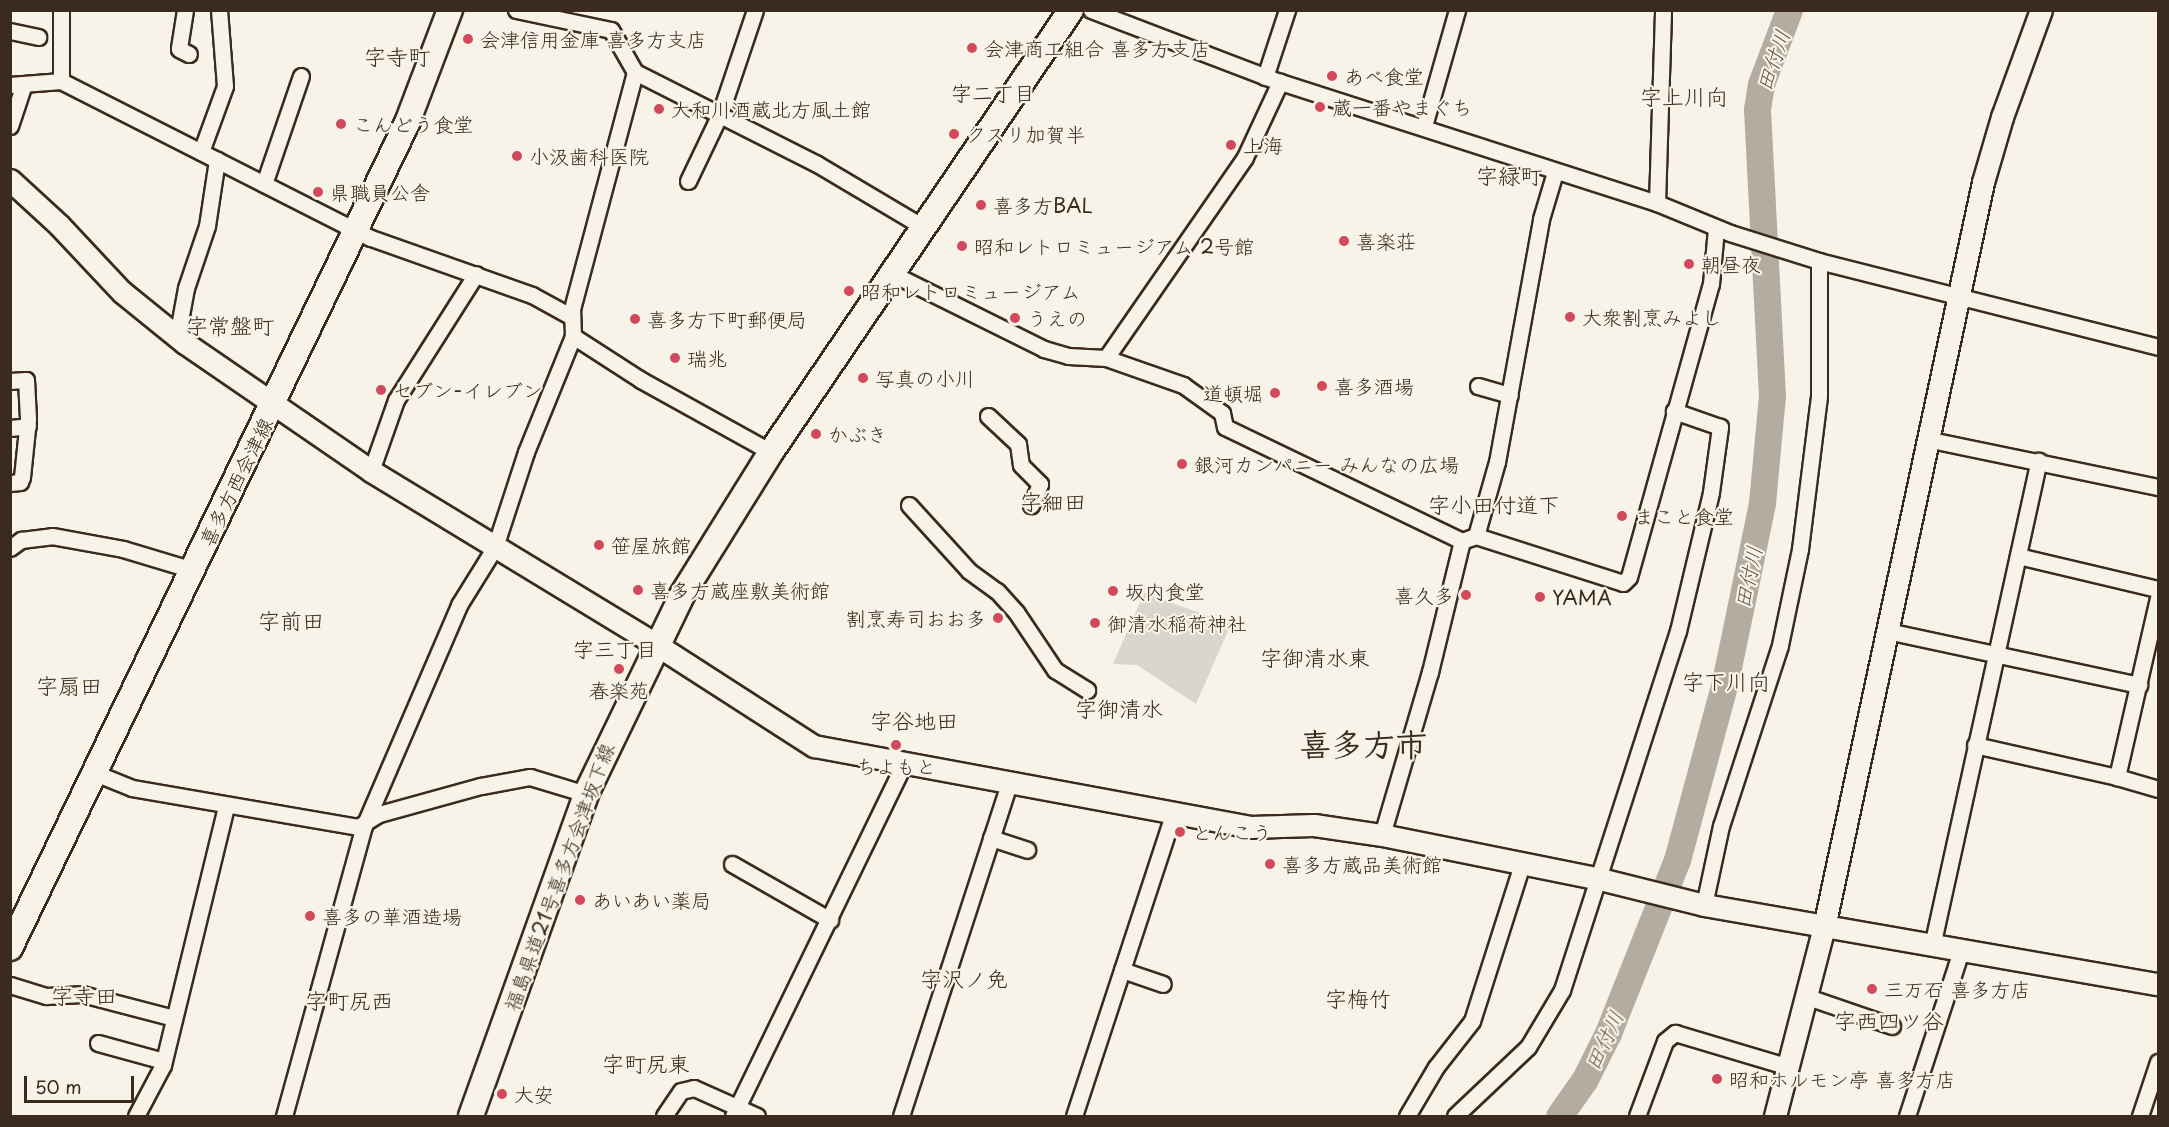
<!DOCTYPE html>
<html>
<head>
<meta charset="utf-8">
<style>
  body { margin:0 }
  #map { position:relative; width:2169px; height:1127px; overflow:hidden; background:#f7f3e8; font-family:"Playpen Sans","Klee One",sans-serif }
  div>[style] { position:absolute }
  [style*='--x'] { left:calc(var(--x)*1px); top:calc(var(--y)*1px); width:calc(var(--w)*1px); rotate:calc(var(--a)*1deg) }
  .green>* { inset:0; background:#dbd6cb }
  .river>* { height:27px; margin:-13.5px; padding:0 13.5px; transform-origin:13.5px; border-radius:13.5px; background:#b4aca0 }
  .roads { filter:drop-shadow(2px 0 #3b2a1e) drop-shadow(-2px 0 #3b2a1e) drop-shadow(0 2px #3b2a1e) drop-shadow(0 -2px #3b2a1e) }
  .street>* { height:15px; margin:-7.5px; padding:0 7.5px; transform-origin:7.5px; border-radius:7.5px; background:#f7f3e8 }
  .secondary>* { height:21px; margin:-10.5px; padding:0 10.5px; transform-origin:10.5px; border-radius:10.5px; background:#f7f3e8 }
  .primary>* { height:24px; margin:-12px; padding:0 12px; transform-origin:12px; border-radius:12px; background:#f7f3e8 }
  .dots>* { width:16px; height:16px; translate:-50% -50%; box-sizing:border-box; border:3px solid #f7f3e8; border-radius:50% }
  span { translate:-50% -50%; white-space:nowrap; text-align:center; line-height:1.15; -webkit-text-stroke:4.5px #f7f3e8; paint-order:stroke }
  .poi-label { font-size:20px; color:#3b2a1e }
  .left { translate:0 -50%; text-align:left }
  .right { translate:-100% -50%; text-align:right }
  .street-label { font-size:20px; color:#3b2a1e }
  .water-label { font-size:21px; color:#5f5145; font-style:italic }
  .neighbourhood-label { font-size:21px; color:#3b2a1e }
  .quarter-label { font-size:22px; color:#3b2a1e }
  .town-label { font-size:32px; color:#3b2a1e; font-weight:700 }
  .frame { position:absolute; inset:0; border:12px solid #3b2a1e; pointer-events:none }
  .scale { position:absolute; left:24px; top:1076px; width:110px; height:27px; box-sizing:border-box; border:3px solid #3b2a1e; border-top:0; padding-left:8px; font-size:18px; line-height:21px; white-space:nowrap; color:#3b2a1e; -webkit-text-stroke:4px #f7f3e8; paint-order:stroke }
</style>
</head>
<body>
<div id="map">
  <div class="green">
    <i style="clip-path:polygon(1144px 593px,1231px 624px,1196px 704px,1137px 665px,1113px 664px)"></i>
  </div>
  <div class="river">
    <i style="--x:1559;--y:1116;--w:45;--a:-54.9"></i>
    <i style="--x:1585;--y:1079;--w:51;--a:-63.4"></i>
    <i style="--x:1608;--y:1033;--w:186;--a:-68.3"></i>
    <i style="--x:1677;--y:860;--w:184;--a:-74.9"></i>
    <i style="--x:1725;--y:682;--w:183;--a:-78.3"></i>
    <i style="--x:1762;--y:503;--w:107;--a:-84.7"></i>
    <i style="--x:1772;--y:396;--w:287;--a:-93"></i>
    <i style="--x:1757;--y:109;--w:25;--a:-81"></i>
    <i style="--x:1761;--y:84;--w:79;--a:-69.3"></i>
  </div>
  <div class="roads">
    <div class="street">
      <i style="--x:185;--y:10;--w:39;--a:99"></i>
      <i style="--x:179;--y:49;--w:11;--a:27"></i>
      <i style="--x:516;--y:10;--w:97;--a:11.9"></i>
      <i style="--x:611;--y:30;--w:48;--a:60.3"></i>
      <i style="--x:635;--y:72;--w:204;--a:26.8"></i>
      <i style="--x:817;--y:164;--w:126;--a:30.7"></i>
      <i style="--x:1091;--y:10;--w:202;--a:20.9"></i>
      <i style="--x:1280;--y:82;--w:396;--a:17.8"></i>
      <i style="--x:1657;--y:203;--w:79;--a:22.3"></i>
      <i style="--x:1730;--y:233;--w:93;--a:17.5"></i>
      <i style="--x:1819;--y:261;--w:350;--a:14.2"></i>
      <i style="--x:10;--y:31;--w:29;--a:12"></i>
      <i style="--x:1265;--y:77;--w:71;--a:-71.8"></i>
      <i style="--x:61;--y:81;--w:71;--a:-90"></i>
      <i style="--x:10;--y:85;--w:51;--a:-4.5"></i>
      <i style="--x:61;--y:81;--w:347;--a:26.9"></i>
      <i style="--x:371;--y:238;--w:171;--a:19.5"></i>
      <i style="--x:532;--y:295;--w:46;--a:28.8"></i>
      <i style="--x:10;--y:126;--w:44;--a:-71.6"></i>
      <i style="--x:1424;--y:126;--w:121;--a:-74.1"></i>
      <i style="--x:201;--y:152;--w:70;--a:-70"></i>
      <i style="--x:225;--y:86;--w:76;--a:-94.5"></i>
      <i style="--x:688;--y:181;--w:74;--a:-64.5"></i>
      <i style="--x:720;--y:114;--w:110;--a:-71.4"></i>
      <i style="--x:264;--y:184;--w:114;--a:-71.1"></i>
      <i style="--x:1657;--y:203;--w:193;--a:-88.2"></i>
      <i style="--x:893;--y:274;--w:169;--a:26.4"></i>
      <i style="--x:1044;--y:349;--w:25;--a:16"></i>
      <i style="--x:1068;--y:356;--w:38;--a:3"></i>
      <i style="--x:1106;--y:358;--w:82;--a:19.3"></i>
      <i style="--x:1183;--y:385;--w:48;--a:35.7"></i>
      <i style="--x:1222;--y:413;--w:14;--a:78"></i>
      <i style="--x:1225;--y:427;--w:263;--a:25.7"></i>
      <i style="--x:1462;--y:541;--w:15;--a:-20"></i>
      <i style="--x:1476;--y:536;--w:154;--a:17.7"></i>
      <i style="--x:1623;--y:583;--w:8;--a:-45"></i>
      <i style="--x:1629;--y:577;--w:304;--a:-74.4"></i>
      <i style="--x:1711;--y:284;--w:56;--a:-84.9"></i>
      <i style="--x:573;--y:336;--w:81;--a:32.9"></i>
      <i style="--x:641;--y:380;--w:149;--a:29"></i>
      <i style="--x:177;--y:337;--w:50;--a:-79.6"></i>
      <i style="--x:186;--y:288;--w:65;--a:-71.3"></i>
      <i style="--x:207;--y:226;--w:67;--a:-81.4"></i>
      <i style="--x:1106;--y:358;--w:244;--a:-55.3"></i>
      <i style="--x:1245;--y:157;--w:83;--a:-65"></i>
      <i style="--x:10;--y:381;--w:16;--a:-4"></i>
      <i style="--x:26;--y:380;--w:39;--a:87"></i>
      <i style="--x:28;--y:419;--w:58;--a:95.9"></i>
      <i style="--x:22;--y:477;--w:5;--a:112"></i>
      <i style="--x:20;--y:482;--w:10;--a:174"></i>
      <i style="--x:1478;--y:386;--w:33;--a:16"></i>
      <i style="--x:988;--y:416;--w:41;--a:43"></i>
      <i style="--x:1018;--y:444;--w:21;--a:82"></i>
      <i style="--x:1021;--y:465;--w:27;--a:45"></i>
      <i style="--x:1040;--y:484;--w:23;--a:113"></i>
      <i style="--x:10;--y:428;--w:18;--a:-6"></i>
      <i style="--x:1931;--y:440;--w:232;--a:11.7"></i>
      <i style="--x:371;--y:471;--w:75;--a:-70.6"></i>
      <i style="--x:396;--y:400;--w:149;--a:-57.6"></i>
      <i style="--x:909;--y:505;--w:89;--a:47.7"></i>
      <i style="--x:969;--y:571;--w:34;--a:36"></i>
      <i style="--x:997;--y:591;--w:28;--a:48"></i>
      <i style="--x:1016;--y:612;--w:70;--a:56.1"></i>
      <i style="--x:1055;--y:670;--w:38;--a:32"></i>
      <i style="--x:1476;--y:536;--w:77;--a:-74.2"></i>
      <i style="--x:1497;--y:462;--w:247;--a:-79.7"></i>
      <i style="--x:1541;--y:219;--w:49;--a:-73.4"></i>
      <i style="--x:10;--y:548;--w:14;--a:-36"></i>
      <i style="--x:21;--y:540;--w:31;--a:-7"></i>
      <i style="--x:52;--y:536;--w:72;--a:10.4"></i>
      <i style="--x:123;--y:549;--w:73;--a:16.7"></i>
      <i style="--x:2018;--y:556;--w:144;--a:13.3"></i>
      <i style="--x:2158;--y:598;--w:184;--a:102.9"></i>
      <i style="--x:2117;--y:777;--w:43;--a:16.3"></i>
      <i style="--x:1887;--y:631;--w:258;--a:12.1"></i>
      <i style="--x:1975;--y:745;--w:146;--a:12.7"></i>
      <i style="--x:95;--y:773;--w:40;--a:22"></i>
      <i style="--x:132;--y:788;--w:229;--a:9.8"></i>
      <i style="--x:358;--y:827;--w:25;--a:-32"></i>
      <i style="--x:379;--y:814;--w:106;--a:-15.4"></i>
      <i style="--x:481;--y:786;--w:50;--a:-10.4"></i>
      <i style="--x:530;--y:777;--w:59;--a:16.9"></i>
      <i style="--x:1382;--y:835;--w:170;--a:-73.6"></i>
      <i style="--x:1430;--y:672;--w:135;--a:-76.3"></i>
      <i style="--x:991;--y:838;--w:38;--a:18"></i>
      <i style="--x:732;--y:864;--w:113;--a:29.7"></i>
      <i style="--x:1704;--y:905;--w:81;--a:-77.9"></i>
      <i style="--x:1721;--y:826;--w:190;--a:-71.9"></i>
      <i style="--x:1780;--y:645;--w:98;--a:-78.2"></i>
      <i style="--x:1800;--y:549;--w:154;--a:-82.9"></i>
      <i style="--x:1819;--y:396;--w:135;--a:-90"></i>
      <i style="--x:1932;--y:946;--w:497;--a:-77.6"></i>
      <i style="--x:1122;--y:970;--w:43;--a:18.9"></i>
      <i style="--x:10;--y:985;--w:38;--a:17"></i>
      <i style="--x:46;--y:996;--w:36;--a:-3"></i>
      <i style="--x:82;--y:994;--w:95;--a:14.6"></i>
      <i style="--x:1805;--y:996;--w:92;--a:19"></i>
      <i style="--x:98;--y:1043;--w:68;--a:15.3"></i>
      <i style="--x:136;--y:1116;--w:58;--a:-62.1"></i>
      <i style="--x:163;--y:1065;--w:266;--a:-76.3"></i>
      <i style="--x:284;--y:1116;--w:301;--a:-74.6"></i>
      <i style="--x:364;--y:826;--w:241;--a:-66.7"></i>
      <i style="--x:459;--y:605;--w:68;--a:-58.2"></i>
      <i style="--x:495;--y:547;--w:100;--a:-71.9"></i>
      <i style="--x:526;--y:452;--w:125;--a:-67.9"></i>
      <i style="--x:573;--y:336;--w:27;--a:-92"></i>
      <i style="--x:572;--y:309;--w:245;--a:-75.1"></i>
      <i style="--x:664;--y:1116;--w:30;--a:-56"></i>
      <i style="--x:681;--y:1091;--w:13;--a:-13"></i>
      <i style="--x:694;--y:1088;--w:69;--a:24"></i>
      <i style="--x:733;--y:1116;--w:391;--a:-64.1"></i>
      <i style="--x:901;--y:1116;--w:349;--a:-72"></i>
      <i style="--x:1074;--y:1116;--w:321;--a:-71.8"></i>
      <i style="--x:1407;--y:1116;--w:57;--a:-59.4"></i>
      <i style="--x:1436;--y:1067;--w:58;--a:-52"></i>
      <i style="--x:1472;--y:1021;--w:165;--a:-72.3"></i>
      <i style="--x:1455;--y:1116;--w:100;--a:-43.4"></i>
      <i style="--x:1528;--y:1047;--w:66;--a:-59.2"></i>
      <i style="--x:1562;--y:990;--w:377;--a:-72.1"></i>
      <i style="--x:1678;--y:631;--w:143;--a:-76.6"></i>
      <i style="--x:1711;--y:492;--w:66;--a:-82.1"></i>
      <i style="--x:1720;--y:427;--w:49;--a:-160.8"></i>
      <i style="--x:1637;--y:1116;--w:80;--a:-69.5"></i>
      <i style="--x:1665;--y:1041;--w:13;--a:-39"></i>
      <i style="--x:1675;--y:1033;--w:119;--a:16.6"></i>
      <i style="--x:1907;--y:1116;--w:174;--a:-71.9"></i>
      <i style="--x:2140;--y:1116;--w:57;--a:-71.6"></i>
    </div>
    <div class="secondary">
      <i style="--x:10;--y:180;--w:67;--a:42.6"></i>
      <i style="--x:59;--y:225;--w:92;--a:46.8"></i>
      <i style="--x:122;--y:292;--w:81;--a:39"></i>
      <i style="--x:185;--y:343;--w:226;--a:34.5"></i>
      <i style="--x:371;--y:471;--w:335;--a:31.3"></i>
      <i style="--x:657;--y:645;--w:187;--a:32.8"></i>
      <i style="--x:814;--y:746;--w:443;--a:10.5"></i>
      <i style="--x:1250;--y:827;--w:64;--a:-1.8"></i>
      <i style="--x:1314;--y:825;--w:69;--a:8.4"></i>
      <i style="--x:1382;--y:835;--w:222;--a:11.4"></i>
      <i style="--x:1600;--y:879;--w:107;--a:14"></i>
      <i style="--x:1704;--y:905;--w:461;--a:9.9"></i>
      <i style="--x:1775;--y:1116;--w:195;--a:-75.5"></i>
      <i style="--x:1824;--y:927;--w:762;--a:-77.95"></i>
      <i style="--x:1983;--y:182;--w:68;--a:-73.7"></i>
      <i style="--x:2002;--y:117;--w:114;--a:-70"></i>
    </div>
    <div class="primary">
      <i style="--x:10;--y:948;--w:916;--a:-64.3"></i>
      <i style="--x:407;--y:123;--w:121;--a:-69.2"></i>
      <i style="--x:471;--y:1116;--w:342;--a:-70.3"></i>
      <i style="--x:586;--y:794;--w:221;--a:-64.2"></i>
      <i style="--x:682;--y:595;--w:168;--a:-58.1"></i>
      <i style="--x:771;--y:452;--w:534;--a:-55.83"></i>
    </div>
  </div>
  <div class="dots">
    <i style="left:468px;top:39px;background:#d1495b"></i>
    <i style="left:972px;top:48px;background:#d1495b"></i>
    <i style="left:1332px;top:76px;background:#d1495b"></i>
    <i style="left:1320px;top:107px;background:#d1495b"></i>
    <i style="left:659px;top:109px;background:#d1495b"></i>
    <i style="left:341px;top:124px;background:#d1495b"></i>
    <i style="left:954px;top:134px;background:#d1495b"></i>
    <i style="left:1231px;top:145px;background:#d1495b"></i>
    <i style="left:517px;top:156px;background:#d1495b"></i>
    <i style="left:318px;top:192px;background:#d1495b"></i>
    <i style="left:981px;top:205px;background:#d1495b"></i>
    <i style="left:1344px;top:241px;background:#d1495b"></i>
    <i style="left:962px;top:246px;background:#d1495b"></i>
    <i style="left:1689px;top:264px;background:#d1495b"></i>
    <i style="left:849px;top:291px;background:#d1495b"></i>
    <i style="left:1570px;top:317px;background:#d1495b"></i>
    <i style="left:1015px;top:318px;background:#d1495b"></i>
    <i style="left:635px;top:319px;background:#d1495b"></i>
    <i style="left:675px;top:358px;background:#d1495b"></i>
    <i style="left:863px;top:378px;background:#d1495b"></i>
    <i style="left:1322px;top:386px;background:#d1495b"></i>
    <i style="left:381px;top:390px;background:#d1495b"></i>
    <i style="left:1275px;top:393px;background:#d1495b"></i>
    <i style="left:816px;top:434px;background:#d1495b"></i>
    <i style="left:1182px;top:464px;background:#d1495b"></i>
    <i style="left:1622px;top:516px;background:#d1495b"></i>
    <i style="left:599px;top:545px;background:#d1495b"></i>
    <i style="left:638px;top:590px;background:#d1495b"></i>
    <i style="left:1113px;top:591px;background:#d1495b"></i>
    <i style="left:1466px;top:595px;background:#d1495b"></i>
    <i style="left:1540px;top:597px;background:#d1495b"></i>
    <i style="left:998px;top:618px;background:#d1495b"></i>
    <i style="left:1095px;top:623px;background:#d1495b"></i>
    <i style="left:619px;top:669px;background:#d1495b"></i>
    <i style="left:896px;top:745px;background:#d1495b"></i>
    <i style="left:1180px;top:832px;background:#d1495b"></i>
    <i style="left:1270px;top:864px;background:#d1495b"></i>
    <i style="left:580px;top:900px;background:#d1495b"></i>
    <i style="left:310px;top:916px;background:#d1495b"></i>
    <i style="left:1872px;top:989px;background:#d1495b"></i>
    <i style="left:1717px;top:1079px;background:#d1495b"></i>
    <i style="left:502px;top:1094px;background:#d1495b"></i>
  </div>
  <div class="poi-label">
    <span class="left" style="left:480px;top:39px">会津信用金庫 喜多方支店</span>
    <span class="left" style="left:984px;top:48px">会津商工組合 喜多方支店</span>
    <span class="left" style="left:1344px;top:76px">あべ食堂</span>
    <span class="left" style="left:1332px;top:107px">蔵一番やまぐち</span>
    <span class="left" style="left:671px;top:109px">大和川酒蔵北方風土館</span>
    <span class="left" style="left:353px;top:124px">こんどう食堂</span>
    <span class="left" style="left:966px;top:134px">クスリ加賀半</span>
    <span class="left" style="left:1243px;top:145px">上海</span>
    <span class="left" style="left:529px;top:156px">小汲歯科医院</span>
    <span class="left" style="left:330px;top:192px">県職員公舎</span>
    <span class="left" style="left:993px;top:205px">喜多方BAL</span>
    <span class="left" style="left:1356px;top:241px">喜楽荘</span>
    <span class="left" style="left:974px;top:246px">昭和レトロミュージアム 2号館</span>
    <span class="left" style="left:1701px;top:264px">朝昼夜</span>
    <span class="left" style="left:861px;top:291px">昭和レトロミュージアム</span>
    <span class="left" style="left:1582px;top:317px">大衆割烹みよし</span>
    <span class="left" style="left:1027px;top:318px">うえの</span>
    <span class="left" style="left:647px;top:319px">喜多方下町郵便局</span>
    <span class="left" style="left:687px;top:358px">瑞兆</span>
    <span class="left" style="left:875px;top:378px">写真の小川</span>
    <span class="left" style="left:1334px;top:386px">喜多酒場</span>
    <span class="left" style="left:393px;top:390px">セブン-イレブン</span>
    <span class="right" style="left:1263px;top:393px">道頓堀</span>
    <span class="left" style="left:828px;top:434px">かぶき</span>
    <span class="left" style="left:1194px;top:464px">銀河カンパニー みんなの広場</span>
    <span class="left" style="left:1634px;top:516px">まこと食堂</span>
    <span class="left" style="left:611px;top:545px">笹屋旅館</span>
    <span class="left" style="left:650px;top:590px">喜多方蔵座敷美術館</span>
    <span class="left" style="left:1125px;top:591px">坂内食堂</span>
    <span class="right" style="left:1454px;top:595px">喜久多</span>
    <span class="left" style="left:1552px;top:597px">YAMA</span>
    <span class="right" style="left:986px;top:618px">割烹寿司おお多</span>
    <span class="left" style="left:1107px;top:623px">御清水稲荷神社</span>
    <span style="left:619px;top:690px">春楽苑</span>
    <span style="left:896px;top:766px">ちよもと</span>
    <span class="left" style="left:1192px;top:832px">とんこう</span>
    <span class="left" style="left:1282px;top:864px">喜多方蔵品美術館</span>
    <span class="left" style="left:592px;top:900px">あいあい薬局</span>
    <span class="left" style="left:322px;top:916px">喜多の華酒造場</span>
    <span class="left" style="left:1884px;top:989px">三万石 喜多方店</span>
    <span class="left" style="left:1729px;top:1079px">昭和ホルモン亭 喜多方店</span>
    <span class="left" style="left:514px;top:1094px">大安</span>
  </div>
  <div class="street-label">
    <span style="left:236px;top:482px;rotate:-64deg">喜多方西会津線</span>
    <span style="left:559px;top:877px;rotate:-70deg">福島県道21号喜多方会津坂下線</span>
  </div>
  <div class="water-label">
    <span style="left:1772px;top:60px;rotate:-71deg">田付川</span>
    <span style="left:1747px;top:577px;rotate:-78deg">田付川</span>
    <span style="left:1603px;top:1040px;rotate:-65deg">田付川</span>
  </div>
  <div class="neighbourhood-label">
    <span style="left:993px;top:92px">字二丁目</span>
    <span style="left:615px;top:648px">字三丁目</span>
  </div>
  <div class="quarter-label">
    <span style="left:397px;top:56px">字寺町</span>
    <span style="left:1684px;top:96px">字上川向</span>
    <span style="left:1509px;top:175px">字緑町</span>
    <span style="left:230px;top:325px">字常盤町</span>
    <span style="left:1053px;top:501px">字細田</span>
    <span style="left:1494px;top:504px">字小田付道下</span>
    <span style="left:291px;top:620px">字前田</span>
    <span style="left:1315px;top:657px">字御清水東</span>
    <span style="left:1726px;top:681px">字下川向</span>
    <span style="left:69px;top:685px">字扇田</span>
    <span style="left:1119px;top:708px">字御清水</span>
    <span style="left:914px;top:720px">字谷地田</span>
    <span style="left:964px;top:978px">字沢ノ免</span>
    <span style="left:84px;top:995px">字寺田</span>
    <span style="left:1358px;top:998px">字梅竹</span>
    <span style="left:349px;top:1000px">字町尻西</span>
    <span style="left:1889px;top:1020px">字西四ツ谷</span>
    <span style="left:646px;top:1063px">字町尻東</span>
  </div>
  <div class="town-label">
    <span style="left:1363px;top:743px">喜多方市</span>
  </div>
  <div class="frame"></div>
  <div class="scale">50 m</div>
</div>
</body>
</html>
